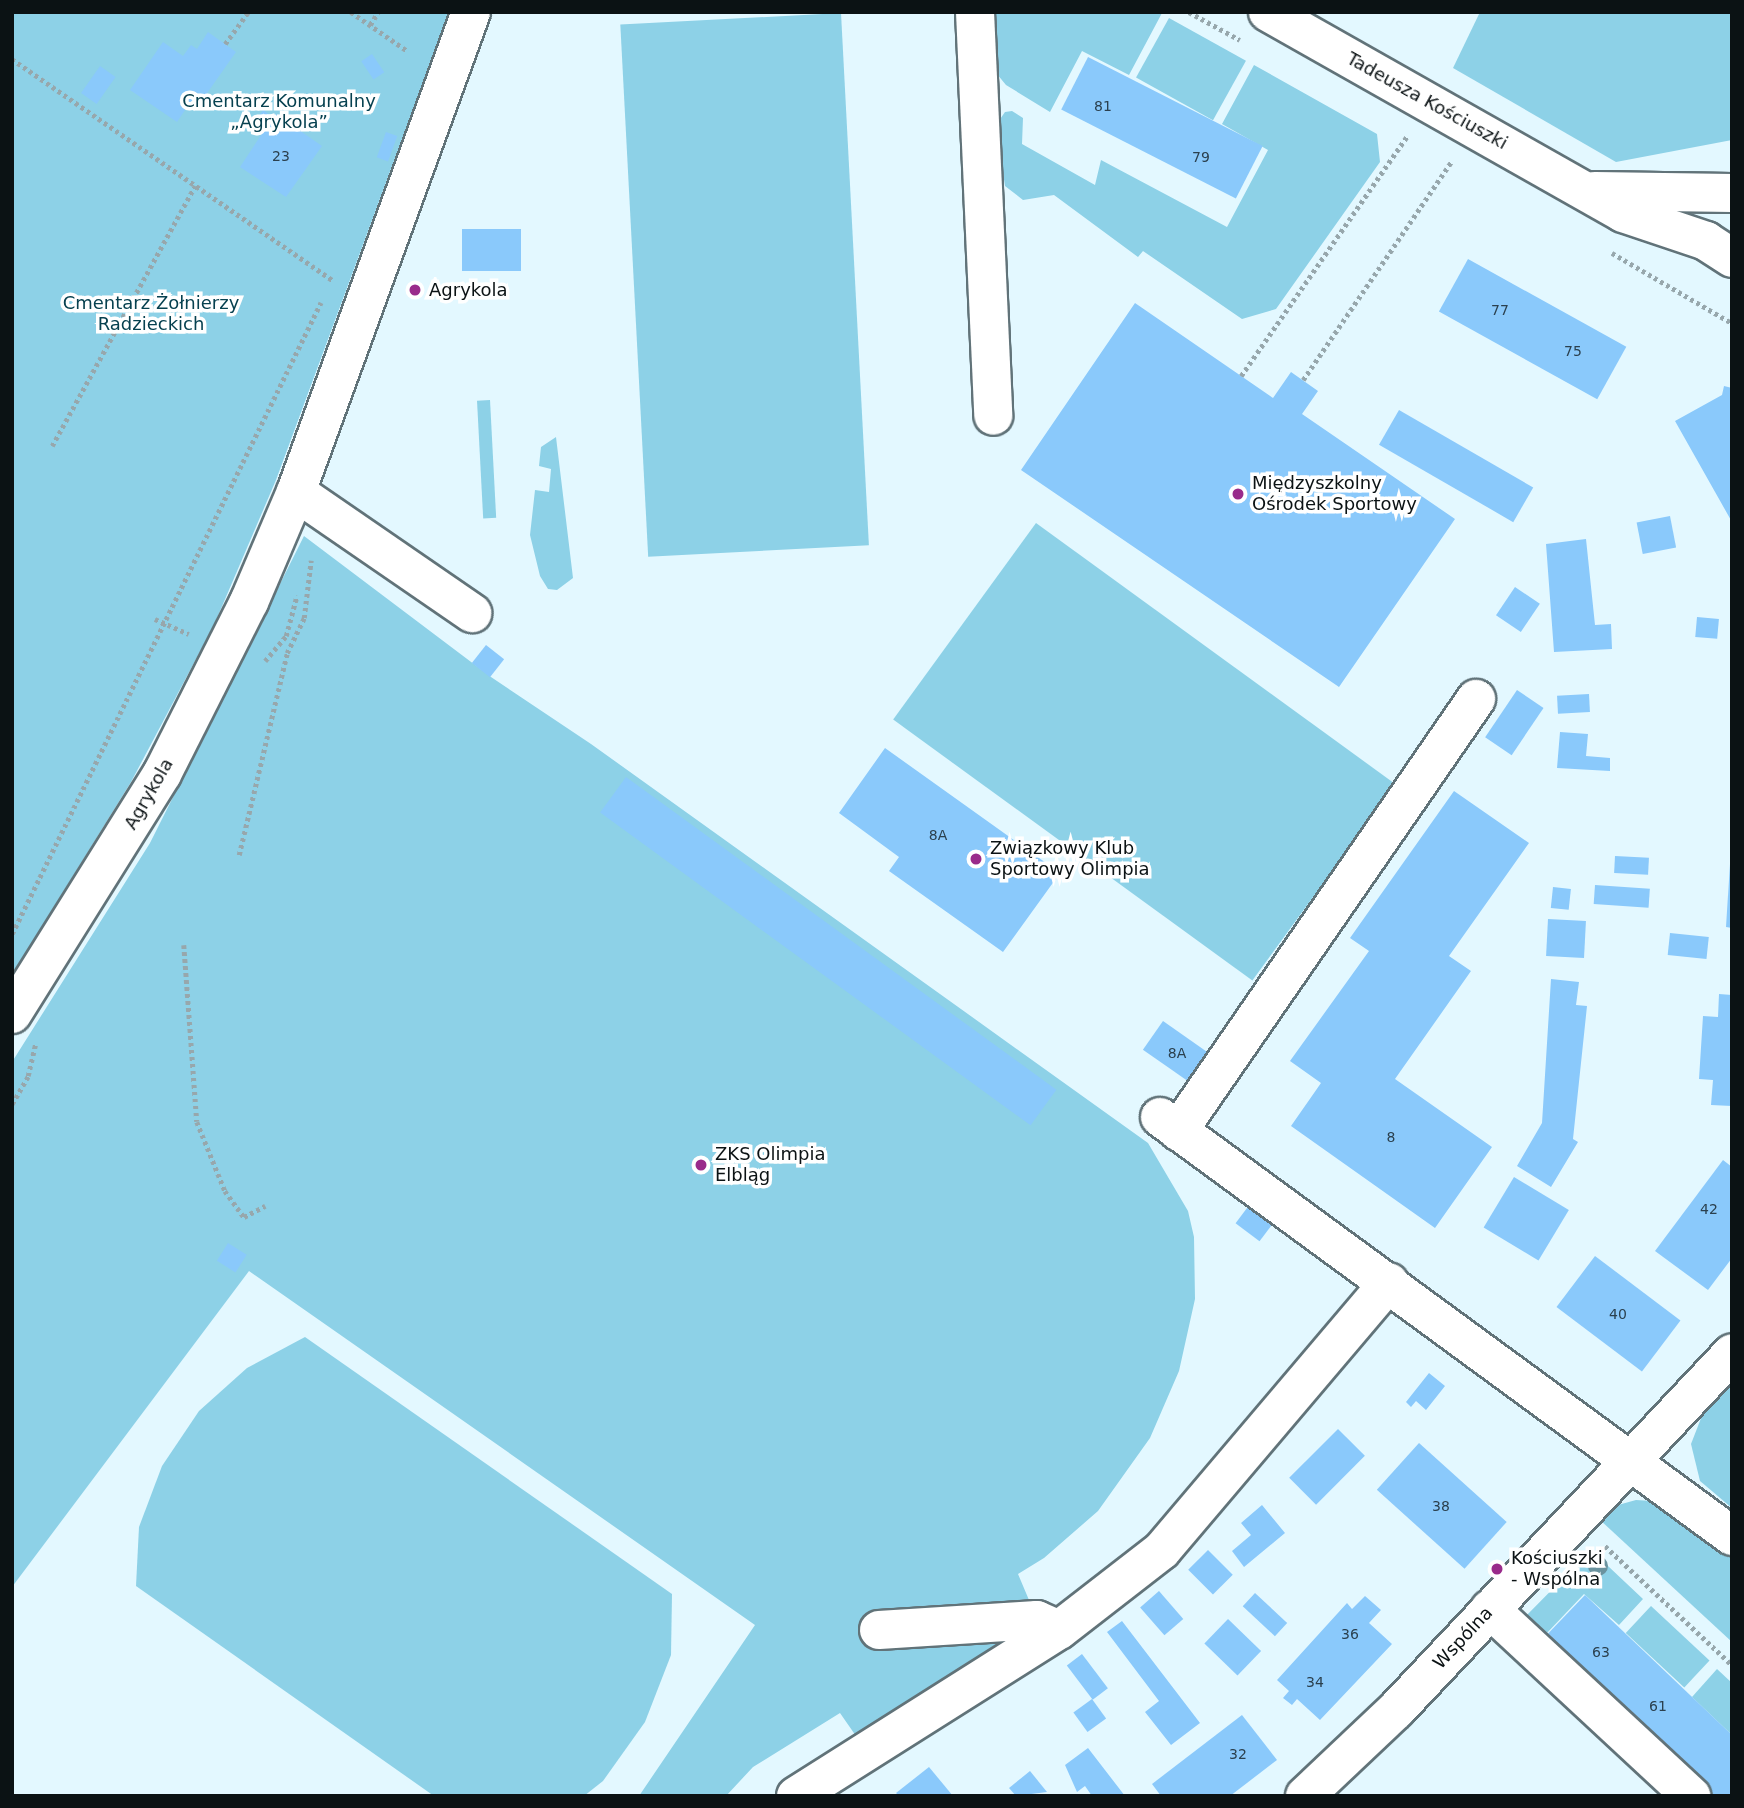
<!DOCTYPE html>
<html>
<head>
<meta charset="utf-8">
<style>
  body { margin:0 }
  #map { position:relative; width:1744px; height:1808px; overflow:hidden; background:#e3f8ff; font-family:"DejaVu Sans",sans-serif }
  div>[style] { position:absolute }
  [style*='--x'] { left:calc(var(--x)*1px); top:calc(var(--y)*1px); width:calc(var(--w)*1px); rotate:calc(var(--a)*1deg) }
  .green>* { inset:0; background:#8dd1e7; transform-origin:0 0 }
  .building>* { inset:0; background:#8ac9fb; transform-origin:0 0 }
  .path>* { height:4.5px; margin-top:-2.25px; transform-origin:0; background:repeating-linear-gradient(90deg,#97a7ac 0 3.5px,transparent 0 7px) }
  .roads { filter:drop-shadow(2px 0 #617379) drop-shadow(-2px 0 #617379) drop-shadow(0 2px #617379) drop-shadow(0 -2px #617379) }
  .minor>* { height:38px; margin:-19px; padding:0 19px; transform-origin:19px; border-radius:19px; background:#fff }
  .trees>* { width:20px; height:20px; margin:-10px; border-radius:50%; background:#6a939f }
  .dots>* { width:19px; height:19px; translate:-50% -50%; box-sizing:border-box; border:4px solid #fff; border-radius:50% }
  span { translate:-50% -50%; white-space:nowrap; text-align:center; line-height:1.15; -webkit-text-stroke:7px #fff; paint-order:stroke }
  .number-label { font-size:14px; color:#2b404e }
  .number-label span { -webkit-text-stroke-width:0 }
  .street-label { font-size:18px; color:#0b1214 }
  .park-label { font-size:18px; color:#074150 }
  .poi-label { font-size:18px; color:#0b1214 }
  .left { translate:0 -50%; text-align:left }
  .frame { position:absolute; inset:0; border:14px solid #0b1214; pointer-events:none }
</style>
</head>
<body>
<div id="map">
  <div class="green">
    <i style="clip-path:polygon(12px 12px,449px 12px,276px 480px,214px 625px,131px 782px,12px 975px)"></i>
    <i style="clip-path:polygon(989px 12px,1160px 12px,1162px 13px,1129px 75px,1082px 51px,1050px 112px,1006px 85px,992px 68px)"></i>
    <i style="clip-path:polygon(1480px 12px,1732px 12px,1732px 140px,1616px 162px,1453px 68px)"></i>
    <i style="left:841px;top:13px;width:533px;height:221px;rotate:87deg"></i>
    <i style="left:1169px;top:18px;width:88px;height:68px;rotate:29deg"></i>
    <i style="clip-path:polygon(1254px 65px,1377px 134px,1380px 162px,1276px 309px,1242px 319px,1143px 251px,1138px 257px,1054px 195px,1023px 200px,1005px 186px,996px 125px,1005px 112px,1012px 111px,1023px 118px,1022px 144px,1095px 185px,1101px 160px,1227px 227px,1268px 150px,1222px 124px)"></i>
    <i style="left:490px;top:400px;width:118px;height:13px;rotate:87deg"></i>
    <i style="clip-path:polygon(556px 437px,573px 578px,557px 590px,548px 589px,540px 576px,530px 535px,535px 490px,549px 492px,551px 469px,539px 466px,541px 447px)"></i>
    <i style="left:1036px;top:523px;width:444px;height:243px;rotate:36deg"></i>
    <i style="clip-path:polygon(304px 536px,491px 677px,591px 744px,1148px 1143px,1188px 1211px,1194px 1237px,1195px 1299px,1179px 1371px,1150px 1438px,1098px 1511px,1044px 1558px,1018px 1574px,1037px 1619px,865px 1749px,840px 1713px,753px 1767px,726px 1796px,639px 1796px,755px 1625px,249px 1271px,12px 1587px,12px 1062px,150px 843px)"></i>
    <i style="clip-path:polygon(305px 1337px,672px 1594px,671px 1655px,645px 1722px,603px 1781px,584px 1796px,434px 1796px,136px 1586px,139px 1527px,162px 1466px,199px 1411px,247px 1368px)"></i>
    <i style="clip-path:polygon(1732px 1384px,1732px 1508px,1700px 1481px,1691px 1444px,1705px 1408px)"></i>
    <i style="clip-path:polygon(1636px 1500px,1652px 1501px,1732px 1552px,1732px 1642px,1599px 1519px,1618px 1505px)"></i>
    <i style="clip-path:polygon(1591px 1550px,1643px 1599px,1619px 1625px,1584px 1594px,1546px 1634px,1537px 1637px,1522px 1620px)"></i>
    <i style="left:1651px;top:1606px;width:80px;height:37px;rotate:43deg"></i>
    <i style="clip-path:polygon(1717px 1669px,1732px 1683px,1732px 1735px,1692px 1697px)"></i>
  </div>
  <div class="building">
    <i style="clip-path:polygon(208px 32px,236px 52px,198px 106px,191px 101px,177px 122px,130px 90px,163px 42px,183px 56px,191px 45px,197px 49px)"></i>
    <i style="left:372px;top:54px;width:22px;height:13px;rotate:56deg"></i>
    <i style="left:1088px;top:57px;width:196px;height:59px;rotate:27deg"></i>
    <i style="left:100px;top:66px;width:19px;height:33px;rotate:35deg"></i>
    <i style="clip-path:polygon(263px 110px,273px 117px,276px 114px,322px 146px,286px 197px,240px 167px,263px 132px,253px 125px)"></i>
    <i style="left:386px;top:132px;width:12px;height:27px;rotate:20deg"></i>
    <i style="left:521px;top:229px;width:42px;height:59px;rotate:90deg"></i>
    <i style="left:1468px;top:259px;width:181px;height:60px;rotate:29deg"></i>
    <i style="clip-path:polygon(1135px 303px,1273px 398px,1291px 372px,1318px 391px,1302px 414px,1455px 519px,1339px 687px,1021px 470px)"></i>
    <i style="clip-path:polygon(1724px 386px,1732px 388px,1732px 522px,1675px 421px,1722px 395px)"></i>
    <i style="left:1399px;top:410px;width:155px;height:40px;rotate:30deg"></i>
    <i style="left:1670px;top:516px;width:32px;height:34px;rotate:79deg"></i>
    <i style="clip-path:polygon(1586px 539px,1595px 625px,1611px 624px,1612px 649px,1554px 652px,1546px 544px)"></i>
    <i style="left:1515px;top:587px;width:30px;height:34px;rotate:34deg"></i>
    <i style="left:1697px;top:617px;width:22px;height:20px;rotate:5deg"></i>
    <i style="left:486px;top:645px;width:23px;height:23px;rotate:38deg"></i>
    <i style="left:1517px;top:690px;width:32px;height:57px;rotate:34deg"></i>
    <i style="left:1589px;top:694px;width:18px;height:32px;rotate:87deg"></i>
    <i style="clip-path:polygon(1560px 732px,1588px 734px,1586px 756px,1610px 758px,1610px 771px,1557px 768px)"></i>
    <i style="clip-path:polygon(885px 748px,1060px 873px,1003px 952px,889px 871px,899px 857px,839px 813px)"></i>
    <i style="left:626px;top:777px;width:532px;height:44px;rotate:36deg"></i>
    <i style="clip-path:polygon(1454px 791px,1529px 843px,1449px 956px,1471px 971px,1395px 1079px,1492px 1147px,1435px 1228px,1291px 1126px,1321px 1083px,1290px 1061px,1369px 951px,1350px 938px)"></i>
    <i style="left:1615px;top:856px;width:34px;height:17px;rotate:3deg"></i>
    <i style="clip-path:polygon(1730px 864px,1732px 864px,1732px 928px,1726px 927px)"></i>
    <i style="left:1595px;top:885px;width:55px;height:19px;rotate:4deg"></i>
    <i style="left:1553px;top:887px;width:18px;height:21px;rotate:6deg"></i>
    <i style="left:1548px;top:919px;width:38px;height:37px;rotate:3deg"></i>
    <i style="left:1670px;top:933px;width:39px;height:22px;rotate:6deg"></i>
    <i style="clip-path:polygon(1551px 979px,1579px 982px,1576px 1005px,1587px 1006px,1573px 1139px,1578px 1142px,1551px 1187px,1517px 1166px,1542px 1123px)"></i>
    <i style="clip-path:polygon(1719px 994px,1732px 995px,1732px 1106px,1711px 1105px,1713px 1080px,1699px 1079px,1703px 1016px,1718px 1017px)"></i>
    <i style="left:1163px;top:1021px;width:60px;height:35px;rotate:35deg"></i>
    <i style="clip-path:polygon(1723px 1160px,1732px 1167px,1732px 1258px,1708px 1290px,1655px 1251px)"></i>
    <i style="left:1514px;top:1177px;width:64px;height:59px;rotate:31deg"></i>
    <i style="left:1253px;top:1200px;width:30px;height:29px;rotate:37deg"></i>
    <i style="left:228px;top:1243px;width:22px;height:21px;rotate:32deg"></i>
    <i style="left:1595px;top:1256px;width:107px;height:64px;rotate:37deg"></i>
    <i style="clip-path:polygon(1429px 1373px,1445px 1386px,1426px 1410px,1416px 1401px,1411px 1407px,1406px 1402px)"></i>
    <i style="left:1338px;top:1429px;width:38px;height:69px;rotate:45deg"></i>
    <i style="left:1419px;top:1443px;width:118px;height:63px;rotate:42deg"></i>
    <i style="clip-path:polygon(1262px 1505px,1285px 1533px,1244px 1567px,1232px 1551px,1251px 1535px,1241px 1523px)"></i>
    <i style="left:1208px;top:1550px;width:35px;height:28px;rotate:45deg"></i>
    <i style="left:1159px;top:1591px;width:37px;height:25px;rotate:49deg"></i>
    <i style="left:1255px;top:1593px;width:44px;height:18px;rotate:43deg"></i>
    <i style="clip-path:polygon(1585px 1595px,1732px 1735px,1732px 1796px,1702px 1796px,1538px 1644px)"></i>
    <i style="clip-path:polygon(1365px 1596px,1381px 1610px,1369px 1623px,1392px 1644px,1320px 1720px,1297px 1699px,1292px 1705px,1283px 1698px,1289px 1691px,1277px 1680px,1347px 1603px,1352px 1609px)"></i>
    <i style="left:1228px;top:1619px;width:46px;height:34px;rotate:44deg"></i>
    <i style="clip-path:polygon(1122px 1621px,1200px 1723px,1171px 1745px,1145px 1712px,1159px 1701px,1107px 1632px)"></i>
    <i style="left:1082px;top:1654px;width:43px;height:19px;rotate:53deg"></i>
    <i style="left:1092px;top:1699px;width:24px;height:23px;rotate:54deg"></i>
    <i style="clip-path:polygon(1242px 1715px,1277px 1760px,1230px 1796px,1161px 1796px,1152px 1784px)"></i>
    <i style="clip-path:polygon(1088px 1748px,1125px 1796px,1092px 1796px,1085px 1786px,1077px 1792px,1065px 1765px)"></i>
    <i style="clip-path:polygon(929px 1767px,953px 1796px,899px 1796px,896px 1793px)"></i>
    <i style="clip-path:polygon(1030px 1771px,1047px 1792px,1016px 1796px,1009px 1788px)"></i>
  </div>
  <div class="path">
    <i style="--x:351;--y:12;--w:67;--a:34.6"></i>
    <i style="--x:1189;--y:12;--w:58;--a:28.8"></i>
    <i style="--x:370;--y:25;--w:15;--a:-58"></i>
    <i style="--x:225;--y:44;--w:39;--a:-54"></i>
    <i style="--x:12;--y:59;--w:389;--a:34.6"></i>
    <i style="--x:1612;--y:253;--w:139;--a:30.3"></i>
    <i style="--x:1241;--y:376;--w:293;--a:-55.3"></i>
    <i style="--x:1303;--y:380;--w:265;--a:-55.8"></i>
    <i style="--x:52;--y:446;--w:297;--a:-61.2"></i>
    <i style="--x:155;--y:619;--w:37;--a:24"></i>
    <i style="--x:265;--y:661;--w:33;--a:-50"></i>
    <i style="--x:286;--y:636;--w:42;--a:-75"></i>
    <i style="--x:239;--y:855;--w:208;--a:-76.6"></i>
    <i style="--x:287;--y:653;--w:39;--a:-64"></i>
    <i style="--x:304;--y:618;--w:58;--a:-83.1"></i>
    <i style="--x:12;--y:934;--w:703;--a:-63.94"></i>
    <i style="--x:184;--y:945;--w:177;--a:85.8"></i>
    <i style="--x:197;--y:1122;--w:74;--a:67.9"></i>
    <i style="--x:225;--y:1191;--w:32;--a:54"></i>
    <i style="--x:244;--y:1217;--w:24;--a:-28"></i>
    <i style="--x:12;--y:1104;--w:32;--a:-60"></i>
    <i style="--x:28;--y:1076;--w:32;--a:-77"></i>
    <i style="--x:1605;--y:1546;--w:174;--a:43.1"></i>
  </div>
  <div class="roads">
    <div class="minor">
      <i style="--x:975;--y:12;--w:404;--a:87.4"></i>
      <i style="--x:1268;--y:12;--w:408;--a:29.5"></i>
      <i style="--x:1623;--y:213;--w:88;--a:18.6"></i>
      <i style="--x:1706;--y:241;--w:31;--a:33"></i>
      <i style="--x:1595;--y:191;--w:137;--a:0.8"></i>
      <i style="--x:296;--y:492;--w:214;--a:34.5"></i>
      <i style="--x:12;--y:1014;--w:283;--a:-58"></i>
      <i style="--x:162;--y:774;--w:193;--a:-63.2"></i>
      <i style="--x:249;--y:602;--w:120;--a:-66.9"></i>
      <i style="--x:296;--y:492;--w:511;--a:-69.97"></i>
      <i style="--x:1160;--y:1117;--w:709;--a:36.22"></i>
      <i style="--x:1178;--y:1131;--w:525;--a:-55.4"></i>
      <i style="--x:1490;--y:1609;--w:275;--a:42.9"></i>
      <i style="--x:879;--y:1630;--w:158;--a:-3.6"></i>
      <i style="--x:1037;--y:1620;--w:24;--a:24"></i>
      <i style="--x:796;--y:1796;--w:311;--a:-32.3"></i>
      <i style="--x:1059;--y:1630;--w:130;--a:-37.8"></i>
      <i style="--x:1162;--y:1550;--w:351;--a:-49.7"></i>
      <i style="--x:1305;--y:1796;--w:125;--a:-43.4"></i>
      <i style="--x:1396;--y:1710;--w:490;--a:-46.7"></i>
    </div>
  </div>
  <div class="trees">
    <i style="left:1598px;top:1566px"></i>
  </div>
  <div class="dots">
    <i style="left:415px;top:290px;background:#992b8b"></i>
    <i style="left:1238px;top:494px;background:#992b8b"></i>
    <i style="left:976px;top:859px;background:#992b8b"></i>
    <i style="left:701px;top:1165px;background:#992b8b"></i>
    <i style="left:1497px;top:1569px;background:#992b8b"></i>
  </div>
  <div class="number-label">
    <span style="left:1103px;top:106px">81</span>
    <span style="left:281px;top:156px">23</span>
    <span style="left:1201px;top:157px">79</span>
    <span style="left:1500px;top:310px">77</span>
    <span style="left:1573px;top:351px">75</span>
    <span style="left:938px;top:835px">8A</span>
    <span style="left:1177px;top:1053px">8A</span>
    <span style="left:1391px;top:1137px">8</span>
    <span style="left:1709px;top:1209px">42</span>
    <span style="left:1618px;top:1314px">40</span>
    <span style="left:1441px;top:1506px">38</span>
    <span style="left:1350px;top:1634px">36</span>
    <span style="left:1601px;top:1652px">63</span>
    <span style="left:1315px;top:1682px">34</span>
    <span style="left:1658px;top:1706px">61</span>
    <span style="left:1238px;top:1754px">32</span>
  </div>
  <div class="street-label">
    <span style="left:1427px;top:101px;rotate:29deg">Tadeusza Kościuszki</span>
    <span style="left:149px;top:794px;rotate:-60deg">Agrykola</span>
    <span style="left:1463px;top:1638px;rotate:-47deg">Wspólna</span>
  </div>
  <div class="park-label">
    <span style="left:279px;top:112px">Cmentarz Komunalny<br>„Agrykola”</span>
    <span style="left:151px;top:314px">Cmentarz Żołnierzy<br>Radzieckich</span>
  </div>
  <div class="poi-label">
    <span class="left" style="left:429px;top:290px">Agrykola</span>
    <span class="left" style="left:1252px;top:494px">Międzyszkolny<br>Ośrodek Sportowy</span>
    <span class="left" style="left:990px;top:859px">Związkowy Klub<br>Sportowy Olimpia</span>
    <span class="left" style="left:715px;top:1165px">ZKS Olimpia<br>Elbląg</span>
    <span class="left" style="left:1511px;top:1569px">Kościuszki<br>- Wspólna</span>
  </div>
  <div class="frame"></div>
</div>
</body>
</html>
